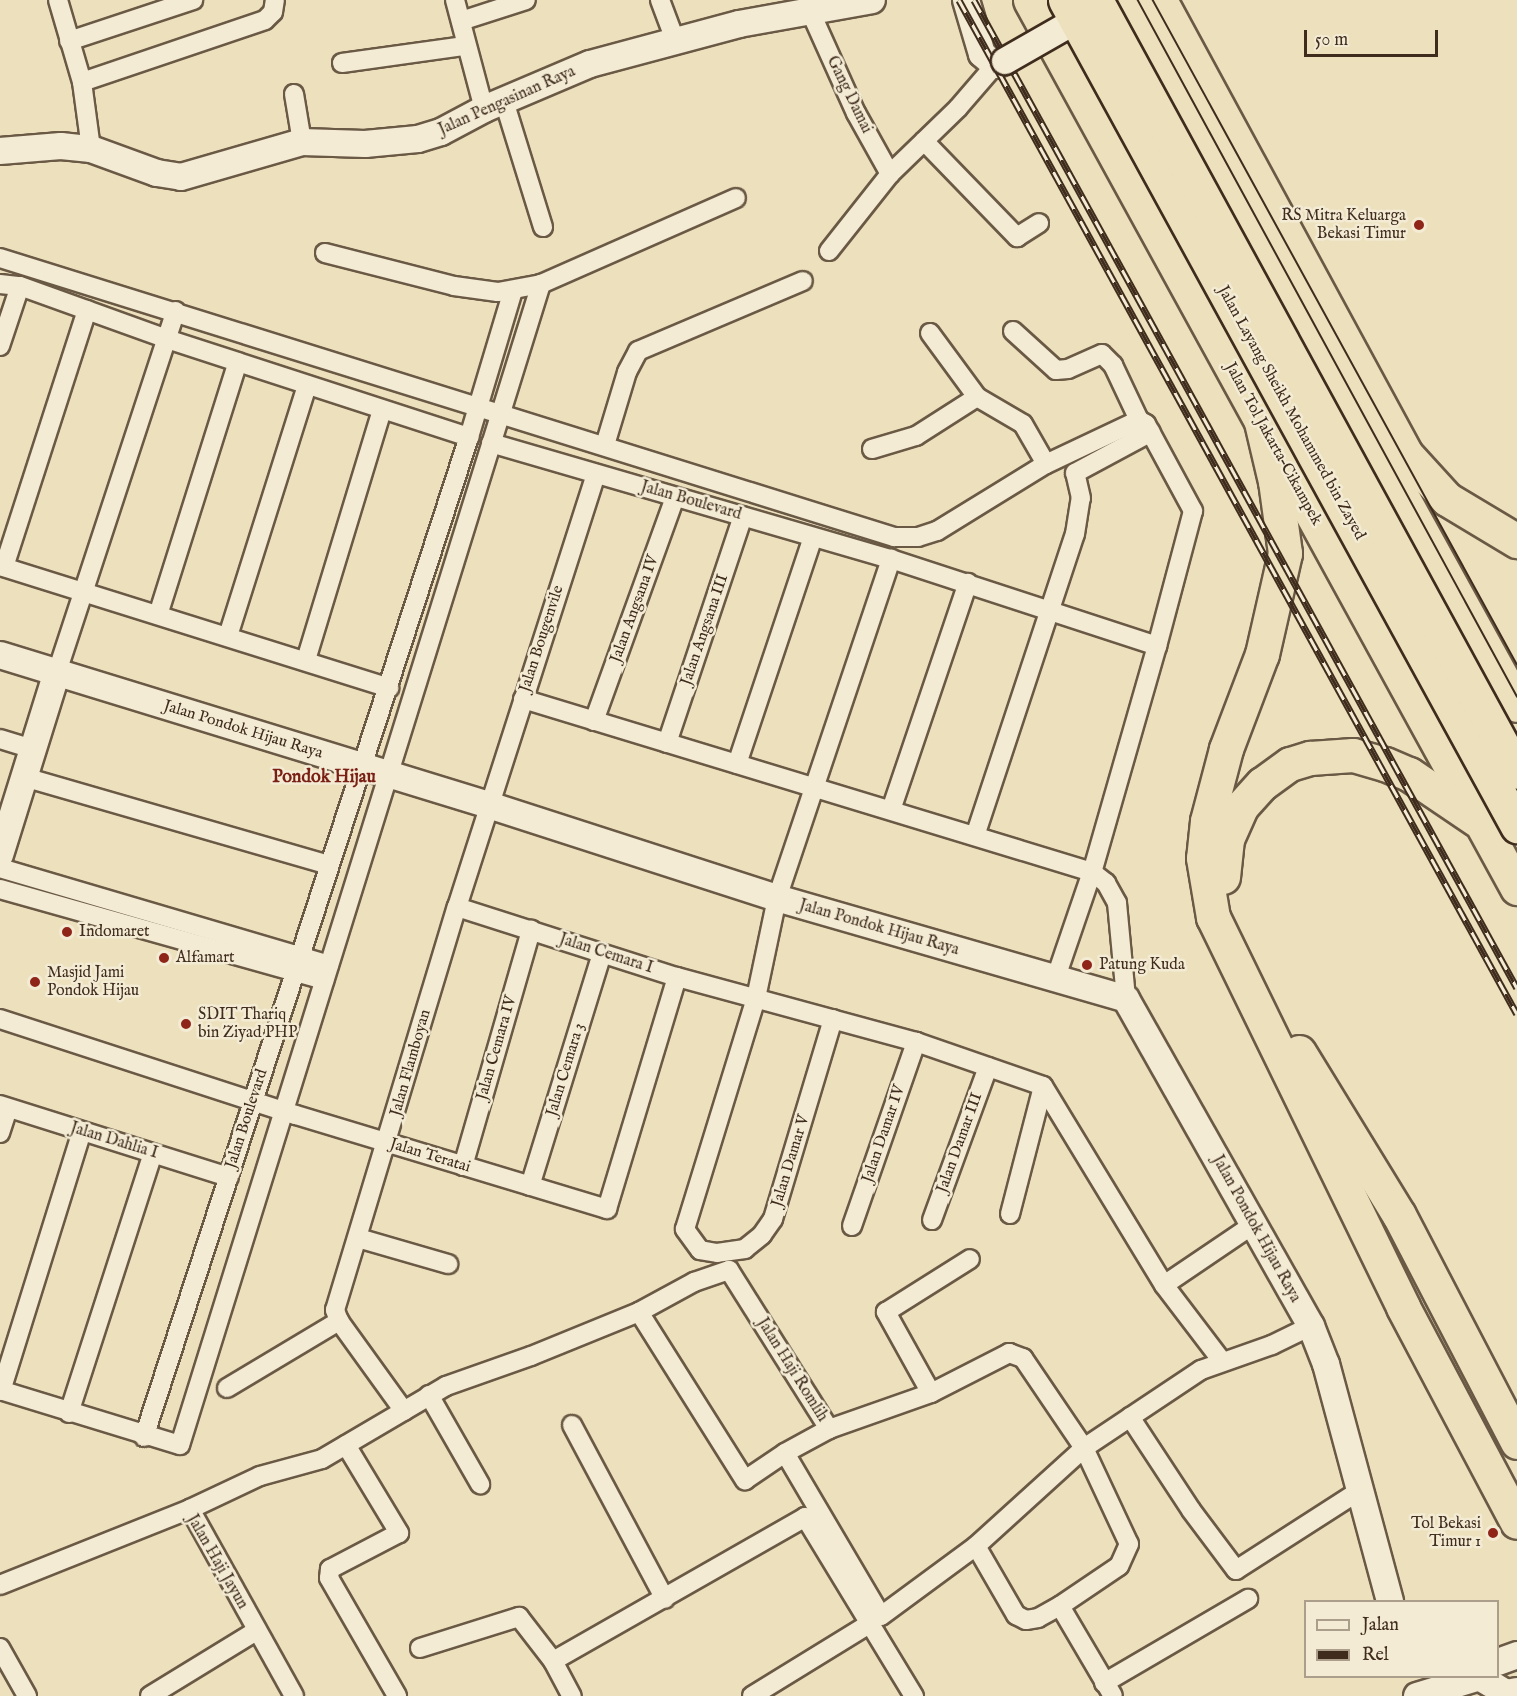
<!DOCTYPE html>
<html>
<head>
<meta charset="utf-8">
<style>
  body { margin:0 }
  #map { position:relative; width:1517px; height:1696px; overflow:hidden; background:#ece0bd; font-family:"IM FELL English",serif }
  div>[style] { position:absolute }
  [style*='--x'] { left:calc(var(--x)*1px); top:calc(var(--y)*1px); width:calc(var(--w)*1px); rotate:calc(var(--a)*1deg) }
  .roads { filter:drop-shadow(2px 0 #6a5945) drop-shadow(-2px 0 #6a5945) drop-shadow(0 2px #6a5945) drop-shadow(0 -2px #6a5945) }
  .street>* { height:18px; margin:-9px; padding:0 9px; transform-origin:9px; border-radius:9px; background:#f3ebd4 }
  .secondary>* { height:26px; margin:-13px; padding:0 13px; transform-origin:13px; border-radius:13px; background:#f3ebd4 }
  .highway>* { height:33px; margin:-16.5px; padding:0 16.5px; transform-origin:16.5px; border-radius:16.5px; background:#ece0bd }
  .tram>* { height:1.5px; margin:-0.75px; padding:0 0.75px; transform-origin:0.75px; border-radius:0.75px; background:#3f2c1d }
  .rail>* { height:7px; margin-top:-3.5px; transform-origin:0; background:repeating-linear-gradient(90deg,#f3ebd4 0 14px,#3f2c1d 0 28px); box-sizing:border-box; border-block:2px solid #3f2c1d }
  .bridges { filter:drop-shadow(2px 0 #3f2c1d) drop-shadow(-2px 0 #3f2c1d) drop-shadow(0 2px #3f2c1d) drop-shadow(0 -2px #3f2c1d) }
  .secondary-bridge>* { height:26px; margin:-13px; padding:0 13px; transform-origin:13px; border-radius:13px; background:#f3ebd4 }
  .highway-bridge>* { height:33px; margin:-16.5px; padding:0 16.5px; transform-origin:16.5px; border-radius:16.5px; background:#ece0bd }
  .dots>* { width:16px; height:16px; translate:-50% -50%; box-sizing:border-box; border:3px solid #f3ebd4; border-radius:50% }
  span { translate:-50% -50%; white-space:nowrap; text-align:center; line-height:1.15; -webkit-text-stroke:5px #f3ebd4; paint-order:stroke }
  .street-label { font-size:16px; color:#3f2c1d }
  .poi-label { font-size:16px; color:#3f2c1d }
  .right { translate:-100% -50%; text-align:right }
  .left { translate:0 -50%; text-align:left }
  .neighbourhood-label { font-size:18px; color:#7a1f14; font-weight:700 }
  .legend { position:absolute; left:1304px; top:1600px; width:195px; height:78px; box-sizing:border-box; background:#f3ebd4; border:2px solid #ab9f8b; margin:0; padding:8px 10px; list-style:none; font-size:18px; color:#3f2c1d }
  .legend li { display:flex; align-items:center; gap:12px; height:30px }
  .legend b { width:30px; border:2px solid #ab9f8b }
  .scale { position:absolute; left:1304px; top:30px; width:134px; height:27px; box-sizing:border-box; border:3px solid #3f2c1d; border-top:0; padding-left:8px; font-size:18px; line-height:21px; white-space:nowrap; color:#3f2c1d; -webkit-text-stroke:4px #f3ebd4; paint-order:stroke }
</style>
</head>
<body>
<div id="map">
  <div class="roads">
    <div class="street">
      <i style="--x:58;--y:0;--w:85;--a:73.7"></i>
      <i style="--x:82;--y:82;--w:68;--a:82.3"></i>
      <i style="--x:455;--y:0;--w:113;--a:75.1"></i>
      <i style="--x:660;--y:0;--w:43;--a:69.4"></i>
      <i style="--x:811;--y:13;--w:110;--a:65.8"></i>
      <i style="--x:856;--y:113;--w:70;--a:60.9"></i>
      <i style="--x:461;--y:21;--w:68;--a:-17.9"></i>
      <i style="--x:69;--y:41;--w:131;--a:-18.3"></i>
      <i style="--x:342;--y:63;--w:124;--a:-7.9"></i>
      <i style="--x:82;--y:82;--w:193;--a:-18.7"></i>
      <i style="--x:265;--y:20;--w:11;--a:-45"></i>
      <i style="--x:273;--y:12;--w:12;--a:-81"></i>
      <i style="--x:294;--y:94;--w:49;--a:80.5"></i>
      <i style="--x:504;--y:101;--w:132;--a:72.8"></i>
      <i style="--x:924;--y:141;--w:134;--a:45.9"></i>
      <i style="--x:1017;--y:237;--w:26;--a:-32"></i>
      <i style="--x:829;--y:251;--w:98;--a:-51.6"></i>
      <i style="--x:890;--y:174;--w:95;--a:-44.1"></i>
      <i style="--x:958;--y:108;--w:57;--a:-49.3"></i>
      <i style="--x:325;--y:253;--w:133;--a:14.3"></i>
      <i style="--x:454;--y:286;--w:44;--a:7.8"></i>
      <i style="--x:498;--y:292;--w:44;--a:-10.5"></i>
      <i style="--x:541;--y:284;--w:213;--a:-23.8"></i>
      <i style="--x:0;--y:258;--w:937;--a:17.33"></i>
      <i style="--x:894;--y:537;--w:24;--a:0"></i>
      <i style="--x:918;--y:537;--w:20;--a:-18"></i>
      <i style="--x:937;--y:531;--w:128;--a:-31.6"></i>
      <i style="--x:1046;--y:464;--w:103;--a:-25.3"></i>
      <i style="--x:1139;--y:420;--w:8;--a:30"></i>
      <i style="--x:1146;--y:424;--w:99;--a:61.6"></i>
      <i style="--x:1193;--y:511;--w:140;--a:104.9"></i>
      <i style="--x:0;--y:284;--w:20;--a:6"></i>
      <i style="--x:20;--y:286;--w:156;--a:19.8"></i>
      <i style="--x:167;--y:339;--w:318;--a:18"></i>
      <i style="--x:1013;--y:331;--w:58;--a:42.2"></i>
      <i style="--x:1056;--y:370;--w:12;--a:-5"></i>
      <i style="--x:1068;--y:369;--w:37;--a:-24"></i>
      <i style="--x:1102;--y:354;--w:16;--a:45"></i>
      <i style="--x:1113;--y:365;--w:61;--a:64.7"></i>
      <i style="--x:930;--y:333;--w:79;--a:53.7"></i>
      <i style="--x:977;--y:397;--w:53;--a:30.4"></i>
      <i style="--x:1023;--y:424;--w:46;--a:60.1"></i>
      <i style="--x:0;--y:346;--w:63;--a:-71.6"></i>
      <i style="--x:491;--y:443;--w:416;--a:16.2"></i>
      <i style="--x:891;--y:559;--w:280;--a:18.1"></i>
      <i style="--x:1157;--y:646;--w:235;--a:106"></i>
      <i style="--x:1092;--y:872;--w:114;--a:108.9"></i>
      <i style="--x:605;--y:445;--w:76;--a:-73.2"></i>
      <i style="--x:627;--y:372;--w:24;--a:-62"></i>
      <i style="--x:638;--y:351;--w:179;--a:-23"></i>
      <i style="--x:872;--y:449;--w:46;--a:-16.5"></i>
      <i style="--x:916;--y:436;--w:72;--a:-32.6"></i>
      <i style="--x:0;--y:566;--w:408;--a:17.4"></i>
      <i style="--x:4;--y:567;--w:270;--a:-72.1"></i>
      <i style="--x:158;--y:615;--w:265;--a:-72.5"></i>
      <i style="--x:228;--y:636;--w:263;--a:-72.5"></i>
      <i style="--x:306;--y:660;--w:261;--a:-73.1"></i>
      <i style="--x:57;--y:672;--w:380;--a:-71.8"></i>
      <i style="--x:523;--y:699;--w:595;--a:16.91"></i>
      <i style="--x:1092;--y:872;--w:18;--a:38"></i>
      <i style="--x:1106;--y:883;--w:23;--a:61"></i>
      <i style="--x:1117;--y:903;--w:96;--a:84.6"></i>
      <i style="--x:594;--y:721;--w:238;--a:-70.1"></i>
      <i style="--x:0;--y:739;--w:34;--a:17"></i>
      <i style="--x:667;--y:743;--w:239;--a:-71.5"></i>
      <i style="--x:737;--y:764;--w:239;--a:-71.5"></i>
      <i style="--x:24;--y:777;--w:317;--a:16.1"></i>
      <i style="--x:891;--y:810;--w:240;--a:-71.3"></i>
      <i style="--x:975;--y:836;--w:318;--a:-71.7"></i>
      <i style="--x:1075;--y:534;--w:36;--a:-81"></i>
      <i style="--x:1081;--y:498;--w:26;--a:-103"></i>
      <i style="--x:1075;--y:473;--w:86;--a:-28.3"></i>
      <i style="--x:0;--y:868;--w:343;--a:16.4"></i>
      <i style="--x:0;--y:889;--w:337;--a:15.7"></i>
      <i style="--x:457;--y:907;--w:231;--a:17.7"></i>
      <i style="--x:677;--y:977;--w:248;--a:15.2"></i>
      <i style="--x:916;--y:1042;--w:134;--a:19.1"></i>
      <i style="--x:1043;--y:1086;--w:233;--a:58.7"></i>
      <i style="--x:1164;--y:1285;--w:96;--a:52.7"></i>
      <i style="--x:0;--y:1019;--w:311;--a:18"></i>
      <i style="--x:296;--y:1115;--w:325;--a:16.8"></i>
      <i style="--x:607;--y:1209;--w:242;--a:-73.2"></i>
      <i style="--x:833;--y:1019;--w:209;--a:106.7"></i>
      <i style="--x:773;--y:1219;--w:19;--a:125"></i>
      <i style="--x:762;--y:1235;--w:22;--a:141"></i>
      <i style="--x:745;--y:1249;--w:28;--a:172"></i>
      <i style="--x:717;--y:1253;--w:17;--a:-170"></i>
      <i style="--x:700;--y:1250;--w:26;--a:-126"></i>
      <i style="--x:685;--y:1229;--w:242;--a:-72.9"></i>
      <i style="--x:756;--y:998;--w:102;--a:-78.1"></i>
      <i style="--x:777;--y:898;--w:358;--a:-71.4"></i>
      <i style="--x:0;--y:1105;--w:240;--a:17.5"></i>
      <i style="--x:0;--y:1133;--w:26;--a:-72"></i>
      <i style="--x:463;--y:1166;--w:246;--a:-73.9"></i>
      <i style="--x:530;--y:1186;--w:243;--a:-72.8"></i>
      <i style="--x:1010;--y:1214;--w:132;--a:-75.5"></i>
      <i style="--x:932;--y:1220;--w:163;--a:-69.9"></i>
      <i style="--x:852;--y:1226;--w:195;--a:-70.8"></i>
      <i style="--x:358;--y:1238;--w:94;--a:16.1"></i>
      <i style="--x:1164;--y:1285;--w:109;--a:-34.1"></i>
      <i style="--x:639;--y:1312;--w:199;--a:57.8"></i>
      <i style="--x:745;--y:1480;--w:48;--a:-34"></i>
      <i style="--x:227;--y:1388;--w:131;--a:-30.9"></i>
      <i style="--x:0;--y:1390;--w:188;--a:17"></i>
      <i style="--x:180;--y:1445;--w:1216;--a:-72.73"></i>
      <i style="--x:1;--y:1391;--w:272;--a:-72.7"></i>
      <i style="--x:931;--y:1393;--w:93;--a:-119.1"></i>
      <i style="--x:886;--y:1312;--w:99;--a:-32.2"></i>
      <i style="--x:429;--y:1395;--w:103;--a:60.2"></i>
      <i style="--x:404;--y:1411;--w:111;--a:-125.8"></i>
      <i style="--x:339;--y:1321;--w:12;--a:-110"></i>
      <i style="--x:335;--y:1310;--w:421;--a:-73.2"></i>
      <i style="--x:457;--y:907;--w:455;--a:-72.2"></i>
      <i style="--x:69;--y:1413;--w:273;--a:-72.1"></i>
      <i style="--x:1130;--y:1417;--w:111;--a:56.7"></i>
      <i style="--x:1191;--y:1510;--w:75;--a:53.1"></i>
      <i style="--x:1236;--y:1570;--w:146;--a:-32.7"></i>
      <i style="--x:572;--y:1425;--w:197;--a:61.9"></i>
      <i style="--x:829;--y:1429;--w:50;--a:151.4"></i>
      <i style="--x:785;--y:1453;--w:189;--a:59.5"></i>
      <i style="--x:881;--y:1616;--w:118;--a:-36.4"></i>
      <i style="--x:976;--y:1546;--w:146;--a:-42.2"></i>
      <i style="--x:1084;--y:1448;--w:106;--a:64.9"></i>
      <i style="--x:1129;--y:1544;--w:24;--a:114"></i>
      <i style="--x:1119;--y:1566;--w:71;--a:145.9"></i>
      <i style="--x:144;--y:1437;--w:1051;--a:-72"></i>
      <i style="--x:469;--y:437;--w:153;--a:-73.3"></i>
      <i style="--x:346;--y:1445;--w:103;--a:58.9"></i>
      <i style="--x:399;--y:1533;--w:78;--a:152.4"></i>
      <i style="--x:330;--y:1569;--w:9;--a:96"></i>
      <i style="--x:329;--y:1578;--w:136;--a:60"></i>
      <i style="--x:190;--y:1509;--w:214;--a:60.9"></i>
      <i style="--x:976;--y:1546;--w:80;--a:59.9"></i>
      <i style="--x:1016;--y:1615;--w:11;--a:27"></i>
      <i style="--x:1026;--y:1620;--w:12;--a:-9"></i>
      <i style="--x:1038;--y:1618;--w:25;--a:-29"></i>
      <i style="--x:1060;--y:1606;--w:104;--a:59.5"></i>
      <i style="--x:0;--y:1585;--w:205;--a:-21.8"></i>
      <i style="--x:190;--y:1509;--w:77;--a:-25.2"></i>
      <i style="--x:260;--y:1476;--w:64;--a:-15.3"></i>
      <i style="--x:322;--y:1459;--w:144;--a:-30.5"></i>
      <i style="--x:446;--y:1386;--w:90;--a:-19.4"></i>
      <i style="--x:531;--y:1356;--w:117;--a:-22.2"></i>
      <i style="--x:639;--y:1312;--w:63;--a:-28.6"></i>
      <i style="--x:694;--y:1282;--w:37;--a:-19"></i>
      <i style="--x:729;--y:1270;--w:188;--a:57.8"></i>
      <i style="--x:829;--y:1429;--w:108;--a:-19.4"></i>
      <i style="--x:931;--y:1393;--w:88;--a:-27.1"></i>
      <i style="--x:1009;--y:1353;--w:15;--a:20"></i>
      <i style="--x:1023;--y:1358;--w:109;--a:55.9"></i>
      <i style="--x:1084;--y:1448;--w:141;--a:-33.7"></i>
      <i style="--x:1201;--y:1370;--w:75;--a:-19.4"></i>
      <i style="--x:1272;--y:1345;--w:43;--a:-26"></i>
      <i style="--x:0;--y:1648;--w:55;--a:60.6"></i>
      <i style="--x:420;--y:1648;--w:104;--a:-17.4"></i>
      <i style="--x:519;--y:1617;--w:56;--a:52.3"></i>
      <i style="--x:553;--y:1661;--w:40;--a:62"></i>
      <i style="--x:553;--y:1661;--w:290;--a:-29.7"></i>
      <i style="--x:805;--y:1517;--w:210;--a:58.7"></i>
      <i style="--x:1104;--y:1683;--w:167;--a:-30.3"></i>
      <i style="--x:150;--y:1696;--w:124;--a:-31.5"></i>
      <i style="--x:752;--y:1696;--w:137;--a:-31.6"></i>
    </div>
    <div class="secondary">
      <i style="--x:966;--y:0;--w:56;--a:73.5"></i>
      <i style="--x:982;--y:54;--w:17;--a:40"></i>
      <i style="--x:995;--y:65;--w:11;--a:-22"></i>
      <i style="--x:0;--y:151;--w:61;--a:-4.7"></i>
      <i style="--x:61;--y:146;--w:30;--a:6"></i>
      <i style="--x:91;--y:149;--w:70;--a:20"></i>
      <i style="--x:157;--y:173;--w:24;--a:9"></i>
      <i style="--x:181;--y:177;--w:126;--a:-16.1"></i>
      <i style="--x:302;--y:142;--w:63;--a:1.8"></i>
      <i style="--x:365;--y:144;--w:53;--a:-5.4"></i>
      <i style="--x:418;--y:139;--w:24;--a:-17"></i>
      <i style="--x:441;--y:132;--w:49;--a:-28.1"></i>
      <i style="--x:484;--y:109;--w:115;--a:-23"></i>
      <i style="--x:590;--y:64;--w:154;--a:-15"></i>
      <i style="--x:739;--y:24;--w:135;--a:-10.2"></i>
      <i style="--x:0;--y:655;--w:511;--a:17.05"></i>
      <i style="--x:489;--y:805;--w:303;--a:17.9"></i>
      <i style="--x:777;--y:898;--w:363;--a:16.1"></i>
      <i style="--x:1126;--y:999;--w:376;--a:60.5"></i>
      <i style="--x:1311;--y:1326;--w:41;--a:68.5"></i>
      <i style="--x:1326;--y:1364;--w:246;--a:74.9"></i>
      <i style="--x:0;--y:855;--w:192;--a:-72.7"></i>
      <i style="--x:1498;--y:1662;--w:20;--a:-20"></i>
      <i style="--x:1481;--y:1678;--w:29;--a:31"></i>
      <i style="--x:1506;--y:1693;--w:11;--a:-10"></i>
      <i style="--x:1417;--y:1696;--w:69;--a:-16.9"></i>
    </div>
    <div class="highway">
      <i style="--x:1030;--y:0;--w:1013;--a:61.26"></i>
      <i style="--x:1128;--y:0;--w:805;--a:61.11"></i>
      <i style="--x:1160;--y:0;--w:516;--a:61.55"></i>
      <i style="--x:1406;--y:454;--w:61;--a:47.7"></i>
      <i style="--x:1447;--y:499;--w:82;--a:31"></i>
      <i style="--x:1261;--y:422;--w:61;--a:76.7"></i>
      <i style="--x:1275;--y:481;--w:73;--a:82.1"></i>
      <i style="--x:1285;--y:553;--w:104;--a:102.8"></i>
      <i style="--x:1262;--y:654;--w:102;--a:110.8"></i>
      <i style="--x:1226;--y:749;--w:74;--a:104.8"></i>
      <i style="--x:1207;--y:821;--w:37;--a:96"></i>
      <i style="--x:1203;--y:858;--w:60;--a:80.4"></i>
      <i style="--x:1213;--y:917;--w:434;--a:64"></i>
      <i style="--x:1403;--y:1307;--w:243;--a:62.1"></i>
      <i style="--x:1223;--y:877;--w:38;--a:-84"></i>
      <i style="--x:1227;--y:839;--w:35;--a:-66"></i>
      <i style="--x:1241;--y:807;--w:31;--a:-48"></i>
      <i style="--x:1262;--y:784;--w:34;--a:-36"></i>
      <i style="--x:1290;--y:764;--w:21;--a:-17"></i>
      <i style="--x:1310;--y:758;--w:43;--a:-4"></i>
      <i style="--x:1353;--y:755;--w:33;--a:16"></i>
      <i style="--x:1385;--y:764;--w:26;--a:23"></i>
      <i style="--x:1409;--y:774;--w:82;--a:34.1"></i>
      <i style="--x:1299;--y:1052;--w:191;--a:58.5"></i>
      <i style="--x:1399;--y:1215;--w:256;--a:62.5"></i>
    </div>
  </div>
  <div class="tram">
    <i style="--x:1138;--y:0;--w:793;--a:61.43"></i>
    <i style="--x:1153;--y:0;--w:757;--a:61.27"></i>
  </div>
  <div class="rail">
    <i style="--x:959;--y:0;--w:1157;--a:61.18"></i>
    <i style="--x:974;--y:0;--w:1127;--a:61.21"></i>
  </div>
  <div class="bridges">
    <div class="secondary-bridge">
      <i style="--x:1005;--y:61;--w:99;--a:-29.7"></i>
    </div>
    <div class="highway-bridge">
      <i style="--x:1065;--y:0;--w:942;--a:61.31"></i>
      <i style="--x:1096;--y:0;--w:879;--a:61.39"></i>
    </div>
  </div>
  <div class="dots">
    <i style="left:1419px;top:225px;background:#8f2418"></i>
    <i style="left:67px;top:932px;background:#8f2418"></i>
    <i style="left:164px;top:958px;background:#8f2418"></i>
    <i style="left:1087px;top:965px;background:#8f2418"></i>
    <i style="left:35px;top:982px;background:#8f2418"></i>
    <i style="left:186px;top:1024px;background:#8f2418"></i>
    <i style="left:1493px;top:1533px;background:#8f2418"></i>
  </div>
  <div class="street-label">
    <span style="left:849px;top:95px;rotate:64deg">Gang Damai</span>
    <span style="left:507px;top:101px;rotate:-24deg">Jalan Pengasinan Raya</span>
    <span style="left:1291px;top:413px;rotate:61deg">Jalan Layang Sheikh Mohammed bin Zayed</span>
    <span style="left:1273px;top:444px;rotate:61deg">Jalan Tol Jakarta–Cikampek</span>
    <span style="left:691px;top:501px;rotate:16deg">Jalan Boulevard</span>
    <span style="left:635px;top:609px;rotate:-70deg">Jalan Angsana IV</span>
    <span style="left:705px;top:630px;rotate:-71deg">Jalan Angsana III</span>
    <span style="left:542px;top:639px;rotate:-72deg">Jalan Bougenvile</span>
    <span style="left:243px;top:730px;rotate:17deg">Jalan Pondok Hijau Raya</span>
    <span style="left:879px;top:928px;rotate:16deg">Jalan Pondok Hijau Raya</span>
    <span style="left:606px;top:954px;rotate:18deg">Jalan Cemara I</span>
    <span style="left:497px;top:1048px;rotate:-74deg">Jalan Cemara IV</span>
    <span style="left:411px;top:1063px;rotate:-74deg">Jalan Flamboyan</span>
    <span style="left:566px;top:1070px;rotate:-73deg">Jalan Cemara 3</span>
    <span style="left:247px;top:1119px;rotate:-72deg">Jalan Boulevard</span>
    <span style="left:884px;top:1134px;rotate:-71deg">Jalan Damar IV</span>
    <span style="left:114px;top:1141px;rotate:17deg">Jalan Dahlia I</span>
    <span style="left:960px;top:1143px;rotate:-70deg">Jalan Damar III</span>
    <span style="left:430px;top:1156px;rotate:17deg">Jalan Teratai</span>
    <span style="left:791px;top:1161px;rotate:-73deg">Jalan Damar V</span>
    <span style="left:1256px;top:1229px;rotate:61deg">Jalan Pondok Hijau Raya</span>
    <span style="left:792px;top:1370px;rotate:58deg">Jalan Haji Romlih</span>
    <span style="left:217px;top:1562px;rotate:60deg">Jalan Haji Jayun</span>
  </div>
  <div class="poi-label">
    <span class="right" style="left:1406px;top:225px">RS Mitra Keluarga<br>Bekasi Timur</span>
    <span class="left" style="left:79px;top:932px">Indomaret</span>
    <span class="left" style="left:176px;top:958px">Alfamart</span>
    <span class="left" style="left:1099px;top:965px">Patung Kuda</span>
    <span class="left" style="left:47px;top:982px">Masjid Jami<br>Pondok Hijau</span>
    <span class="left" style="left:198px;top:1024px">SDIT Thariq<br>bin Ziyad PHP</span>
    <span class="right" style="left:1481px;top:1533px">Tol Bekasi<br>Timur 1</span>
  </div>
  <div class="neighbourhood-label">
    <span style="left:324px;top:778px">Pondok Hijau</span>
  </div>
  <ul class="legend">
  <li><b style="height:8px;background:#f3ebd4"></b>Jalan</li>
  <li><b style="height:8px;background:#3f2c1d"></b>Rel</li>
  </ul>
  <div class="scale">50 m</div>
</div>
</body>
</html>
